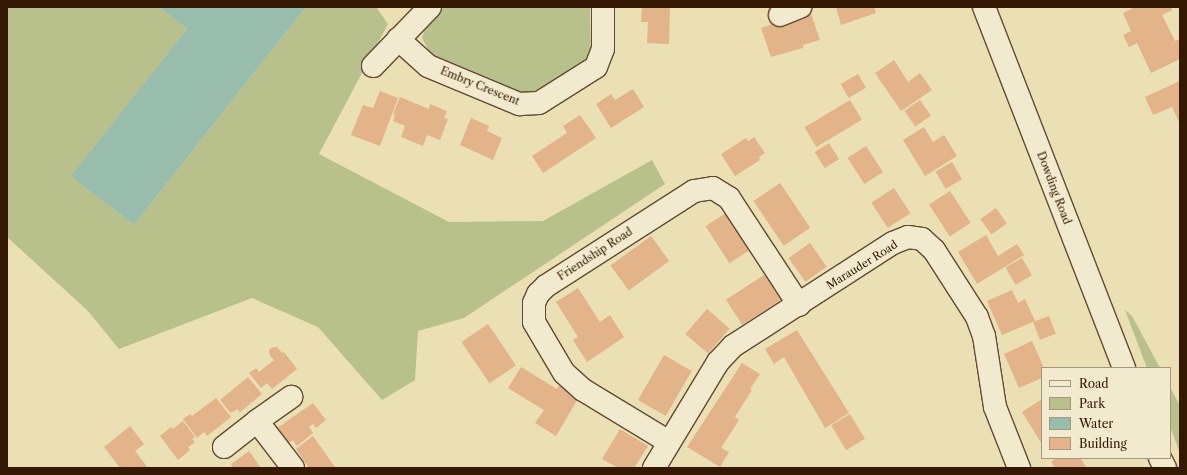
<!DOCTYPE html>
<html>
<head>
<meta charset="utf-8">
<style>
  body { margin:0 }
  #map { position:relative; width:1187px; height:475px; overflow:hidden; background:#ebdfb4; font-family:"Libre Caslon Text",serif }
  div>[style] { position:absolute }
  [style*='--x'] { left:calc(var(--x)*1px); top:calc(var(--y)*1px); width:calc(var(--w)*1px); rotate:calc(var(--a)*1deg) }
  .green>* { inset:0; background:#b8c18c }
  .water>* { inset:0; background:#98bdac }
  .building>* { inset:0; background:#e3b38a; transform-origin:0 0 }
  .roads { filter:drop-shadow(1px 0 #624a30) drop-shadow(-1px 0 #624a30) drop-shadow(0 1px #624a30) drop-shadow(0 -1px #624a30) }
  .minor>* { height:22px; margin:-11px; padding:0 11px; transform-origin:11px; border-radius:11px; background:#f2eace }
  span { translate:-50% -50%; white-space:nowrap; text-align:center; line-height:1.15; -webkit-text-stroke:3.5px #f2eace; paint-order:stroke }
  .street-label { font-size:11px; color:#341804 }
  .frame { position:absolute; inset:0; border:8px solid #341804; pointer-events:none }
  .legend { position:absolute; left:1041px; top:367px; width:130px; height:92px; box-sizing:border-box; background:#f2eace; border:1px solid #a6967d; margin:0; padding:5px 7px; list-style:none; font-size:12px; color:#341804 }
  .legend li { display:flex; align-items:center; gap:8px; height:20px }
  .legend b { width:20px; border:1px solid #a6967d }
</style>
</head>
<body>
<div id="map">
  <div class="green">
    <i style="clip-path:polygon(7px 7px,159px 7px,187px 29px,72px 176px,134px 225px,306px 7px,376px 7px,388px 24px,319px 154px,449px 222px,543px 221px,652px 160px,665px 184px,464px 318px,418px 331px,415px 380px,382px 400px,318px 327px,252px 298px,119px 349px,88px 311px,7px 237px)"></i>
    <i style="clip-path:polygon(442px 7px,590px 7px,591px 55px,536px 94px,512px 98px,436px 64px,422px 38px,427px 22px)"></i>
    <i style="clip-path:polygon(1125px 310px,1132px 316px,1160px 368px,1147px 368px)"></i>
    <i style="clip-path:polygon(1170px 387px,1180px 406px,1180px 453px,1170px 427px)"></i>
  </div>
  <div class="water">
    <i style="clip-path:polygon(159px 7px,306px 7px,134px 225px,71px 176px,187px 29px)"></i>
  </div>
  <div class="building">
    <i style="clip-path:polygon(642px 7px,670px 7px,669px 44px,647px 43px,648px 22px,641px 22px)"></i>
    <i style="clip-path:polygon(836px 7px,874px 7px,876px 13px,841px 25px)"></i>
    <i style="clip-path:polygon(1135px 7px,1171px 7px,1172px 10px,1162px 15px,1175px 41px,1180px 39px,1180px 59px,1151px 73px,1137px 43px,1129px 47px,1123px 35px,1131px 31px,1123px 13px)"></i>
    <i style="clip-path:polygon(810px 11px,820px 40px,803px 45px,803px 48px,771px 57px,761px 28px)"></i>
    <i style="clip-path:polygon(894px 60px,908px 82px,920px 73px,932px 90px,901px 111px,875px 73px)"></i>
    <i style="left:858px;top:74px;width:16px;height:20px;rotate:60deg"></i>
    <i style="clip-path:polygon(1180px 81px,1180px 124px,1172px 107px,1153px 115px,1145px 97px)"></i>
    <i style="clip-path:polygon(633px 89px,644px 107px,611px 128px,596px 104px,611px 94px,615px 100px)"></i>
    <i style="clip-path:polygon(380px 91px,398px 98px,380px 146px,351px 135px,363px 105px,373px 108px)"></i>
    <i style="clip-path:polygon(400px 97px,429px 109px,430px 104px,447px 111px,444px 118px,448px 119px,440px 140px,427px 135px,423px 146px,401px 137px,405px 126px,393px 121px,395px 115px,393px 114px)"></i>
    <i style="left:850px;top:100px;width:23px;height:53px;rotate:59deg"></i>
    <i style="left:920px;top:100px;width:19px;height:19px;rotate:55deg"></i>
    <i style="clip-path:polygon(580px 115px,596px 138px,543px 173px,532px 156px,567px 133px,563px 126px)"></i>
    <i style="clip-path:polygon(471px 118px,489px 126px,487px 131px,502px 138px,493px 160px,460px 145px)"></i>
    <i style="clip-path:polygon(924px 127px,933px 142px,944px 135px,957px 156px,925px 176px,903px 140px)"></i>
    <i style="clip-path:polygon(754px 137px,765px 153px,759px 157px,760px 160px,735px 176px,721px 154px,746px 138px,748px 141px)"></i>
    <i style="left:829px;top:143px;width:19px;height:17px;rotate:58deg"></i>
    <i style="left:866px;top:146px;width:31px;height:22px;rotate:57deg"></i>
    <i style="left:952px;top:162px;width:20px;height:19px;rotate:60deg"></i>
    <i style="left:780px;top:183px;width:54px;height:32px;rotate:56deg"></i>
    <i style="left:894px;top:188px;width:30px;height:27px;rotate:57deg"></i>
    <i style="left:950px;top:191px;width:38px;height:25px;rotate:57deg"></i>
    <i style="left:996px;top:208px;width:19px;height:19px;rotate:55deg"></i>
    <i style="left:729px;top:211px;width:44px;height:28px;rotate:57deg"></i>
    <i style="clip-path:polygon(986px 235px,998px 256px,1017px 244px,1024px 255px,977px 284px,958px 252px)"></i>
    <i style="left:651px;top:236px;width:31px;height:50px;rotate:54deg"></i>
    <i style="left:810px;top:243px;width:29px;height:26px;rotate:55deg"></i>
    <i style="left:1022px;top:258px;width:20px;height:19px;rotate:60deg"></i>
    <i style="left:767px;top:273px;width:30px;height:49px;rotate:57deg"></i>
    <i style="clip-path:polygon(578px 288px,600px 322px,610px 315px,624px 337px,587px 362px,573px 340px,578px 337px,556px 302px)"></i>
    <i style="clip-path:polygon(1012px 290px,1018px 303px,1025px 299px,1035px 321px,1002px 335px,987px 301px)"></i>
    <i style="left:707px;top:309px;width:30px;height:33px;rotate:41deg"></i>
    <i style="left:1049px;top:316px;width:19px;height:17px;rotate:69deg"></i>
    <i style="left:488px;top:324px;width:50px;height:32px;rotate:56deg"></i>
    <i style="clip-path:polygon(797px 330px,849px 413px,825px 428px,784px 357px,774px 364px,765px 349px)"></i>
    <i style="clip-path:polygon(1032px 341px,1044px 368px,1042px 368px,1042px 378px,1019px 388px,1004px 354px)"></i>
    <i style="clip-path:polygon(273px 347px,277px 347px,282px 353px,284px 352px,297px 369px,272px 389px,267px 383px,261px 388px,249px 373px,256px 368px,259px 372px,274px 360px,270px 356px,269px 350px)"></i>
    <i style="left:664px;top:355px;width:32px;height:52px;rotate:30deg"></i>
    <i style="clip-path:polygon(742px 363px,760px 374px,750px 389px,752px 390px,735px 417px,739px 420px,721px 448px,729px 452px,720px 467px,687px 447px)"></i>
    <i style="clip-path:polygon(521px 367px,557px 389px,559px 385px,579px 397px,556px 436px,535px 423px,544px 410px,508px 388px)"></i>
    <i style="clip-path:polygon(248px 377px,262px 394px,240px 412px,237px 409px,231px 413px,220px 400px)"></i>
    <i style="clip-path:polygon(216px 398px,231px 417px,207px 436px,204px 432px,197px 438px,183px 419px,190px 414px,192px 416px)"></i>
    <i style="clip-path:polygon(1042px 399px,1042px 444px,1022px 412px)"></i>
    <i style="clip-path:polygon(313px 403px,326px 420px,316px 428px,313px 424px,309px 427px,313px 433px,297px 446px,293px 440px,289px 443px,277px 428px)"></i>
    <i style="left:850px;top:414px;width:29px;height:22px;rotate:59deg"></i>
    <i style="clip-path:polygon(183px 421px,195px 437px,192px 439px,195px 442px,188px 447px,190px 450px,178px 460px,160px 436px,171px 427px,173px 429px)"></i>
    <i style="clip-path:polygon(130px 426px,144px 444px,135px 451px,148px 468px,120px 468px,104px 447px)"></i>
    <i style="clip-path:polygon(620px 429px,648px 446px,634px 468px,618px 468px,602px 459px)"></i>
    <i style="clip-path:polygon(313px 436px,335px 467px,334px 468px,309px 468px,296px 449px)"></i>
    <i style="clip-path:polygon(249px 451px,261px 468px,233px 468px,231px 464px)"></i>
    <i style="clip-path:polygon(1056px 458px,1080px 458px,1087px 468px,1055px 468px,1051px 462px)"></i>
  </div>
  <div class="roads">
    <div class="minor">
      <i style="--x:984;--y:7;--w:387;--a:68.8"></i>
      <i style="--x:780;--y:15;--w:22;--a:-22"></i>
      <i style="--x:398;--y:39;--w:40;--a:42"></i>
      <i style="--x:428;--y:66;--w:99;--a:22.7"></i>
      <i style="--x:519;--y:104;--w:20;--a:-3"></i>
      <i style="--x:539;--y:103;--w:67;--a:-32.3"></i>
      <i style="--x:596;--y:67;--w:19;--a:-69"></i>
      <i style="--x:603;--y:49;--w:42;--a:-90"></i>
      <i style="--x:373;--y:66;--w:82;--a:-46"></i>
      <i style="--x:257;--y:421;--w:42;--a:-35.2"></i>
      <i style="--x:669;--y:442;--w:100;--a:-148.8"></i>
      <i style="--x:583;--y:390;--w:25;--a:-138"></i>
      <i style="--x:564;--y:373;--w:59;--a:-120.5"></i>
      <i style="--x:534;--y:322;--w:19;--a:-90"></i>
      <i style="--x:534;--y:303;--w:10;--a:-66"></i>
      <i style="--x:538;--y:294;--w:11;--a:-45"></i>
      <i style="--x:546;--y:286;--w:176;--a:-32.7"></i>
      <i style="--x:694;--y:191;--w:19;--a:-9"></i>
      <i style="--x:713;--y:188;--w:19;--a:32"></i>
      <i style="--x:729;--y:198;--w:128;--a:56.8"></i>
      <i style="--x:224;--y:447;--w:42;--a:-38.2"></i>
      <i style="--x:257;--y:421;--w:59;--a:52.5"></i>
      <i style="--x:1160;--y:458;--w:11;--a:63"></i>
      <i style="--x:654;--y:468;--w:124;--a:-58.9"></i>
      <i style="--x:718;--y:362;--w:22;--a:-47"></i>
      <i style="--x:733;--y:346;--w:190;--a:-32.8"></i>
      <i style="--x:893;--y:243;--w:16;--a:-22"></i>
      <i style="--x:908;--y:237;--w:14;--a:8"></i>
      <i style="--x:922;--y:239;--w:16;--a:43"></i>
      <i style="--x:934;--y:250;--w:80;--a:57.3"></i>
      <i style="--x:977;--y:317;--w:20;--a:70"></i>
      <i style="--x:984;--y:336;--w:72;--a:81.2"></i>
      <i style="--x:995;--y:407;--w:66;--a:68.5"></i>
    </div>
  </div>
  <div class="street-label">
    <span style="left:480px;top:86px;rotate:22deg">Embry Crescent</span>
    <span style="left:1054px;top:188px;rotate:69deg">Dowding Road</span>
    <span style="left:595px;top:254px;rotate:-33deg">Friendship Road</span>
    <span style="left:862px;top:265px;rotate:-32deg">Marauder Road</span>
  </div>
  <div class="frame"></div>
  <ul class="legend">
  <li><b style="height:5px;background:#f2eace"></b>Road</li>
  <li><b style="height:11px;background:#b8c18c"></b>Park</li>
  <li><b style="height:11px;background:#98bdac"></b>Water</li>
  <li><b style="height:11px;background:#e3b38a"></b>Building</li>
  </ul>
</div>
</body>
</html>
